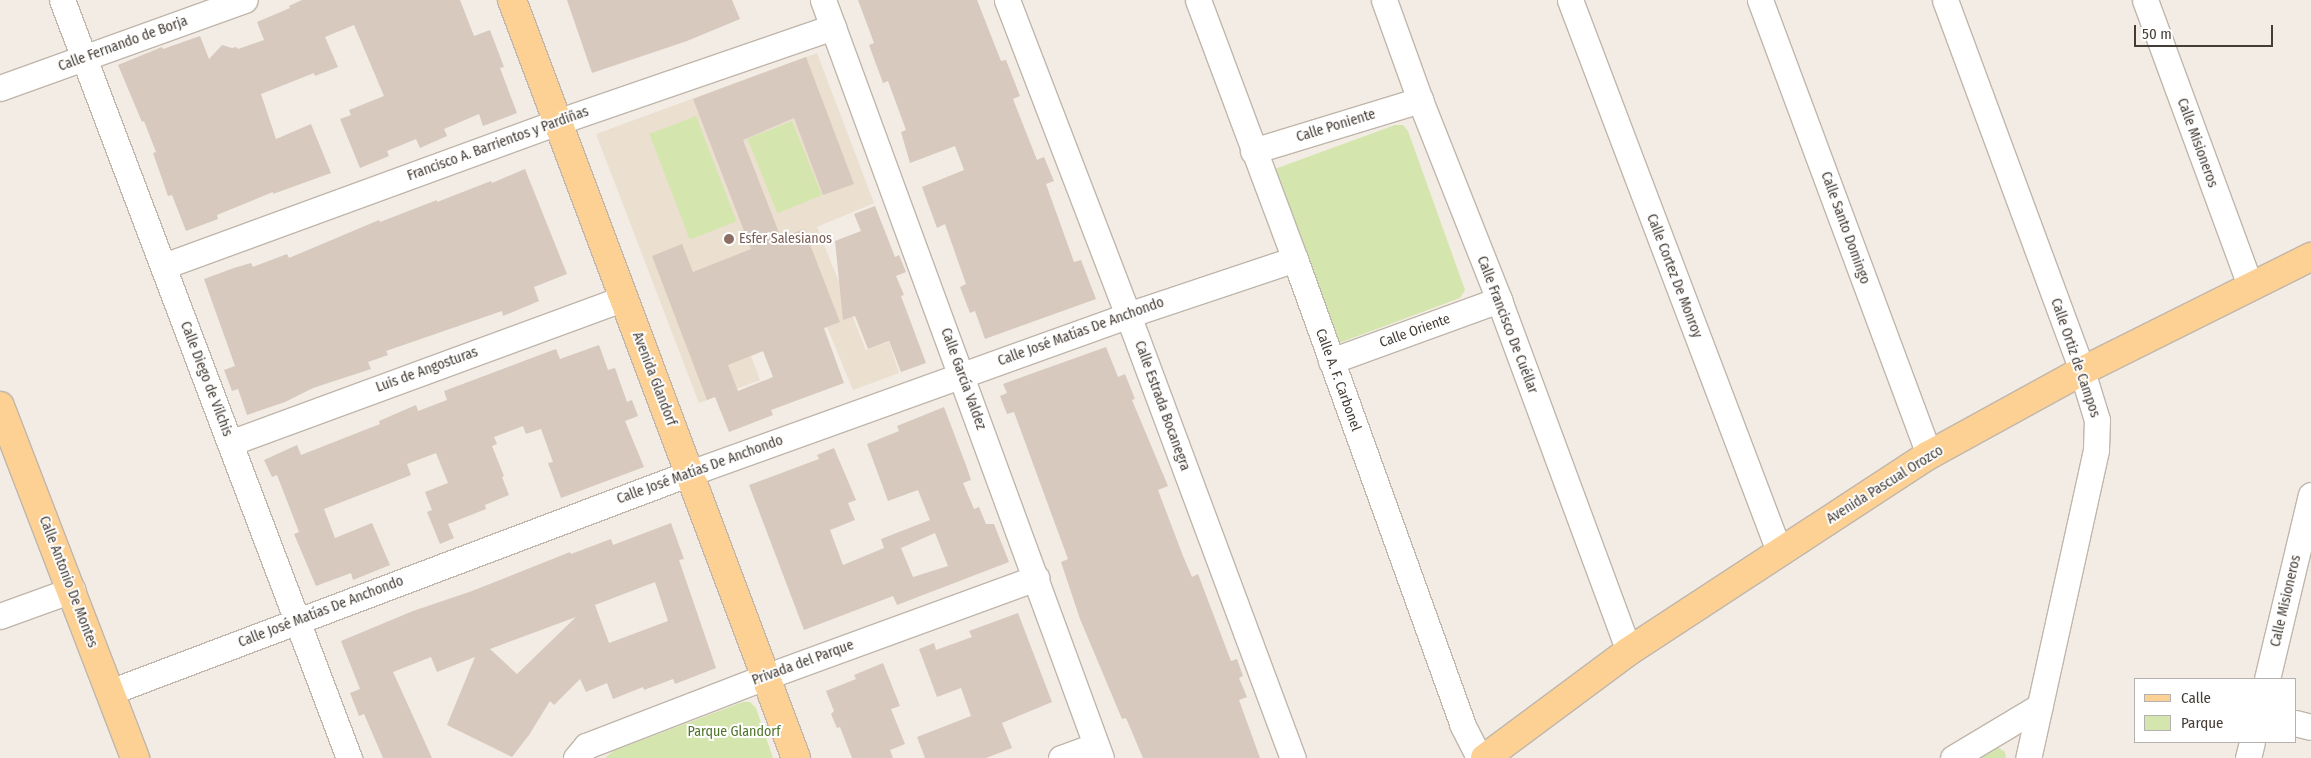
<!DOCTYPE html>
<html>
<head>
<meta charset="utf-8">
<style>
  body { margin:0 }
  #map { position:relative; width:2311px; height:758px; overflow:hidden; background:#f2ece5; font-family:"Fira Sans Condensed",sans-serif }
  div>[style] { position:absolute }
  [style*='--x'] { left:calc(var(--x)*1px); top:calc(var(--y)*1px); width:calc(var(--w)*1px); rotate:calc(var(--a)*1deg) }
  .education>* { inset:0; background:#ebdfcf }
  .green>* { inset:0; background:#d4e6ae; transform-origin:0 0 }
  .building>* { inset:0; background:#d7c9bd }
  .roads { filter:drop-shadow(1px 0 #c0b6ab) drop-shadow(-1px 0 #c0b6ab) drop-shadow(0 1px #c0b6ab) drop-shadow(0 -1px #c0b6ab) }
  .minor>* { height:25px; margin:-12.5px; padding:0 12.5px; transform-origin:12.5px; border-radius:12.5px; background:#fff }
  .major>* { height:28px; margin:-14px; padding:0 14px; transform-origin:14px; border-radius:14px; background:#fdd193 }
  .dots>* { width:14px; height:14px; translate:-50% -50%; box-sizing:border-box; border:2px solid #fff; border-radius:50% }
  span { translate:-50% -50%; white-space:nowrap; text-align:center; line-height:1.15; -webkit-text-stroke:4px #fff; paint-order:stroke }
  .street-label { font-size:14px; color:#443c35 }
  .education-label { font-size:14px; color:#785e54 }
  .left { translate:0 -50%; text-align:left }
  .park-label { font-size:14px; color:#507529 }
  .legend { position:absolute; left:2134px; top:678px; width:162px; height:65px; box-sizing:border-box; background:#fff; border:1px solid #b4b1ae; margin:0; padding:6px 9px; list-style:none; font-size:15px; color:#443c35 }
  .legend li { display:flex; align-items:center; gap:10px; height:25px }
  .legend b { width:25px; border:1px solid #b4b1ae }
  .scale { position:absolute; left:2134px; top:25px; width:139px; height:22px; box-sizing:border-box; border:2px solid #443c35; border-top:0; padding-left:6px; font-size:15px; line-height:18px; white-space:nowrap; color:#443c35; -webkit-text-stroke:4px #fff; paint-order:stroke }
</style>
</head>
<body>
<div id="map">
  <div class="education">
    <i style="clip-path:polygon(817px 53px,874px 203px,817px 227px,866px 350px,889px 342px,899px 373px,853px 390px,827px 327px,751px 356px,760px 380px,699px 403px,596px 134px)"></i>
  </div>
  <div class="green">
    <i style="left:696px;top:116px;width:113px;height:50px;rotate:69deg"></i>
    <i style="left:792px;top:121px;width:80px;height:48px;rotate:68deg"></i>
    <i style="clip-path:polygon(1395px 125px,1403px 125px,1408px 131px,1465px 290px,1460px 298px,1339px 343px,1332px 342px,1269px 171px)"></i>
    <i style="clip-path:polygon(743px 702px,750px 702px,756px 708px,773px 758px,605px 758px,613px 751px)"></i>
    <i style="clip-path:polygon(1998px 747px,2005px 752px,2006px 758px,1977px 758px)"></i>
  </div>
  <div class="building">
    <i style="clip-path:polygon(302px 0,460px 0,474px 36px,490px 30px,504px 67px,500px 68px,517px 113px,483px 126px,479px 114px,444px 129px,447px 136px,420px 148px,416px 139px,387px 151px,389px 156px,360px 168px,340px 119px,351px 115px,349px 110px,384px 96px,354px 25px,325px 37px,338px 67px,315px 76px,314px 73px,261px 94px,276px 139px,311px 124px,331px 173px,273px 194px,273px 192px,217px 215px,218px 219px,186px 231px,172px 195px,168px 196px,153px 153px,156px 152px,144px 121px,142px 122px,118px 65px,162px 47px,163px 49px,200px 36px,209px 59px,222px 45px,232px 48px,236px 47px,238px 49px,264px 40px,257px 22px,290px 8px,289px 6px)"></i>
    <i style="clip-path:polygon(567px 0,732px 0,740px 19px,687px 41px,592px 73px)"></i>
    <i style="clip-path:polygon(858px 0,977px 0,1001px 61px,1006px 60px,1020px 96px,1013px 99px,1037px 160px,1044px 157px,1054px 181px,1046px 184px,1074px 262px,1081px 260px,1096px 299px,985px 339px,975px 311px,970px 313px,960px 287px,966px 284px,945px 224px,937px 228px,922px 187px,964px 170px,955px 146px,910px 163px,901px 132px,906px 130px,888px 81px,883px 83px,869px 45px,874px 43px)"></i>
    <i style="clip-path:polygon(evenodd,806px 57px,854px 184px,823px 195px,794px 118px,743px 140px,781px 238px,804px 229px,840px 322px,824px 328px,844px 383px,771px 410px,773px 415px,729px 432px,715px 397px,707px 400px,652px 256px,682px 244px,693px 272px,751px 249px,693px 99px,806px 57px,763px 351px,773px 377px,738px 391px,728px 365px,763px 351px)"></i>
    <i style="clip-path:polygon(525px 169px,567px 274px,534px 287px,539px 301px,503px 316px,502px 311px,386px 351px,388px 355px,368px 362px,371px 369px,313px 388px,285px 402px,247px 415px,238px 389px,232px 391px,224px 370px,235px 366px,204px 279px,234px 268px,251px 263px,253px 267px,287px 254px,289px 258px,379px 220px,380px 222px,437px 200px,437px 202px,491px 181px,492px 183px)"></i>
    <i style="clip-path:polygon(875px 206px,895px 257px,899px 255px,906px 272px,896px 276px,904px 295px,901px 296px,926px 363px,901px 372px,889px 341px,868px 349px,855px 316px,843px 320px,835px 241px,861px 231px,854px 214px)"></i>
    <i style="clip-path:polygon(599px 345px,608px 370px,615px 368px,627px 402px,632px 400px,638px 416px,625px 421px,644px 467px,561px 498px,548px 463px,553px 462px,541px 429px,526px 434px,523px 426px,494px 437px,497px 444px,492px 446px,504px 476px,502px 477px,509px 495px,485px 505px,486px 509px,448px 524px,454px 538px,440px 544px,427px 512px,432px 510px,425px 492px,448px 483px,436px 453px,407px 464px,411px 475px,324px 509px,335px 538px,372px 523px,390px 565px,353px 580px,351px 573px,316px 586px,294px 534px,299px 532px,277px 475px,272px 477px,264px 460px,297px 445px,301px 455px,380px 424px,379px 421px,416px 405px,418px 411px,447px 400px,444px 391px,529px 359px,556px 349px,560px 359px)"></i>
    <i style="clip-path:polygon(1106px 347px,1118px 377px,1125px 374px,1135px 399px,1132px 400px,1168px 486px,1158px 490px,1183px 556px,1192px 577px,1198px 574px,1231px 661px,1237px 659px,1243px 676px,1239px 678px,1247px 697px,1239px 700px,1260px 758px,1143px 758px,1126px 718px,1122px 719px,1080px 619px,1061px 562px,1068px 559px,1014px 412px,1007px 414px,1000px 396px,1007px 393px,1003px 384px)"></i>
    <i style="clip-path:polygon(evenodd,944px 407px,967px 468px,971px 480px,963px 483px,974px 509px,979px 507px,986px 524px,994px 524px,1009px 562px,897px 605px,893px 596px,804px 630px,749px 485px,819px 459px,817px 455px,834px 448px,856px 500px,848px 503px,855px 520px,830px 530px,843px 565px,884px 548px,881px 539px,930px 520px,918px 490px,888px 501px,867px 444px,899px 431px,897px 426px,944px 407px,935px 533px,948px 566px,913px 577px,901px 548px,935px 533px)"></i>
    <i style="clip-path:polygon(evenodd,671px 523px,684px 559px,679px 560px,716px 668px,675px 684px,673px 679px,644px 690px,643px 687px,613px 699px,607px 683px,586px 692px,580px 679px,554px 705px,550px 701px,529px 735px,512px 757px,447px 725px,475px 657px,437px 672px,431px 657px,393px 672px,432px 758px,383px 758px,364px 714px,359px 716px,350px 693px,360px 689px,341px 641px,413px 611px,472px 591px,570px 552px,571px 554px,611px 539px,613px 545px,671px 523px,655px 582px,668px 621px,609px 643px,595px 605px,655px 582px,671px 523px,576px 617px,517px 674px,490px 649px,576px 617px)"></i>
    <i style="clip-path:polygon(1018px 613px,1052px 702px,1002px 723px,1012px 748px,986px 758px,925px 758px,917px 737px,971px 716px,961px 688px,937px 697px,919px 649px,934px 643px,936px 650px,972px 637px,969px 631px)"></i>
    <i style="clip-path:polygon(883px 663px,900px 706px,891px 709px,905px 744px,890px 750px,893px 758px,852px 758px,840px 727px,837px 728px,831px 714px,834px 711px,826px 691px,856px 679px,854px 675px)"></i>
  </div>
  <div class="roads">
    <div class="minor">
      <i style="--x:62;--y:0;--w:811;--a:69.26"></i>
      <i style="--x:823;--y:0;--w:807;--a:69.86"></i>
      <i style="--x:1007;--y:0;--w:337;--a:69"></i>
      <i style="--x:1128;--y:315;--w:473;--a:69.6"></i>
      <i style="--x:1198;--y:0;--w:277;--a:69.5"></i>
      <i style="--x:1295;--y:259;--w:494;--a:70.2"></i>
      <i style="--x:1462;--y:724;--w:38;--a:63"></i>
      <i style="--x:1384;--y:0;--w:106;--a:70.2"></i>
      <i style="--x:1420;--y:100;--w:215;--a:68.4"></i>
      <i style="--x:1499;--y:300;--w:374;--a:69.7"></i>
      <i style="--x:1570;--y:0;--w:589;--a:69.23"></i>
      <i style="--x:1760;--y:0;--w:485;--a:69.6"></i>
      <i style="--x:1945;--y:0;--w:395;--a:69.7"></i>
      <i style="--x:2082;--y:371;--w:51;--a:73"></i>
      <i style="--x:2097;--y:420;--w:30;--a:92"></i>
      <i style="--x:2096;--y:450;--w:315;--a:102.4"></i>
      <i style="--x:2145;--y:0;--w:305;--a:69.8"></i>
      <i style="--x:0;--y:88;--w:260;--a:-19.8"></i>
      <i style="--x:1253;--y:151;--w:175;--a:-17"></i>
      <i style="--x:164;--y:266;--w:419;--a:-20.1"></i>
      <i style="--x:557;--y:122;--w:292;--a:-19"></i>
      <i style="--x:1331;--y:361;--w:179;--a:-20"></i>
      <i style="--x:230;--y:443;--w:420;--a:-20.2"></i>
      <i style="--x:0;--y:616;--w:77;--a:-19.9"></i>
      <i style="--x:2267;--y:679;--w:189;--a:-76.6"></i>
      <i style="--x:110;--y:692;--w:620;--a:-20.69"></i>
      <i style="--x:690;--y:473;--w:466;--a:-19.8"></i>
      <i style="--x:1128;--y:315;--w:176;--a:-18.5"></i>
      <i style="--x:2295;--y:723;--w:16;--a:14"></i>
      <i style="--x:576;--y:758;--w:16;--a:-50"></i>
      <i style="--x:586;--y:746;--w:192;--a:-21.1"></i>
      <i style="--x:765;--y:677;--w:289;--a:-20.1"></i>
      <i style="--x:1061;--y:758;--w:37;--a:-20"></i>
      <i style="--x:1953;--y:758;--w:101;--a:-30.9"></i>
      <i style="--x:2248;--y:758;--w:16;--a:-76"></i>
    </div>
    <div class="major">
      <i style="--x:512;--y:0;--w:809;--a:69.46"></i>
      <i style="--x:0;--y:406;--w:377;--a:69"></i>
      <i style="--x:1485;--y:758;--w:179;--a:-36.6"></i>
      <i style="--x:1629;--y:651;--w:358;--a:-33.2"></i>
      <i style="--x:1929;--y:455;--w:175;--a:-28.8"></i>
      <i style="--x:2082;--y:371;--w:256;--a:-26.5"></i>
    </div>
  </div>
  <div class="dots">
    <i style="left:729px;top:239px;background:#8d6e63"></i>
  </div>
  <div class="street-label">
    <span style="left:123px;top:44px;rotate:-20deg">Calle Fernando de Borja</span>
    <span style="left:1336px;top:126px;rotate:-17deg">Calle Poniente</span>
    <span style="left:2197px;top:143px;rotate:70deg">Calle Misioneros</span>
    <span style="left:498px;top:144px;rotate:-20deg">Francisco A. Barrientos y Pardiñas</span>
    <span style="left:1845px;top:228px;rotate:70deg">Calle Santo Domingo</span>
    <span style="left:1674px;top:276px;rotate:69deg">Calle Cortez De Monroy</span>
    <span style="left:1507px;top:325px;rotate:69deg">Calle Francisco De Cuéllar</span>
    <span style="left:1415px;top:331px;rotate:-20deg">Calle Oriente</span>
    <span style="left:1081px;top:332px;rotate:-20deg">Calle José Matías De Anchondo</span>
    <span style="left:2075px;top:358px;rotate:71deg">Calle Ortiz de Campos</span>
    <span style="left:427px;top:370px;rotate:-20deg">Luis de Angosturas</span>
    <span style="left:206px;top:379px;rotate:69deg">Calle Diego de Vilchis</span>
    <span style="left:654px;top:379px;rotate:69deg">Avenida Glandorf</span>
    <span style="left:963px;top:379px;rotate:70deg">Calle García Valdez</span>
    <span style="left:1338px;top:380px;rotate:70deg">Calle A. F. Carbonel</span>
    <span style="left:1162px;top:406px;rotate:70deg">Calle Estrada Bocanegra</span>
    <span style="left:700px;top:470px;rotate:-20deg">Calle José Matías De Anchondo</span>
    <span style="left:1885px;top:485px;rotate:-32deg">Avenida Pascual Orozco</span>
    <span style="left:68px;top:582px;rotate:69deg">Calle Antonio De Montes</span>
    <span style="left:2286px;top:601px;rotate:-77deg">Calle Misioneros</span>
    <span style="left:321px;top:612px;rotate:-21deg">Calle José Matías De Anchondo</span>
    <span style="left:803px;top:663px;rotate:-20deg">Privada del Parque</span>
  </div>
  <div class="education-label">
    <span class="left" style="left:739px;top:239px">Esfer Salesianos</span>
  </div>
  <div class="park-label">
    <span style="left:734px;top:732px">Parque Glandorf</span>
  </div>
  <ul class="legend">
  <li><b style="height:6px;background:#fdd193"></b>Calle</li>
  <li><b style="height:14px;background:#d4e6ae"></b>Parque</li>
  </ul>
  <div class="scale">50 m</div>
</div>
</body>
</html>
